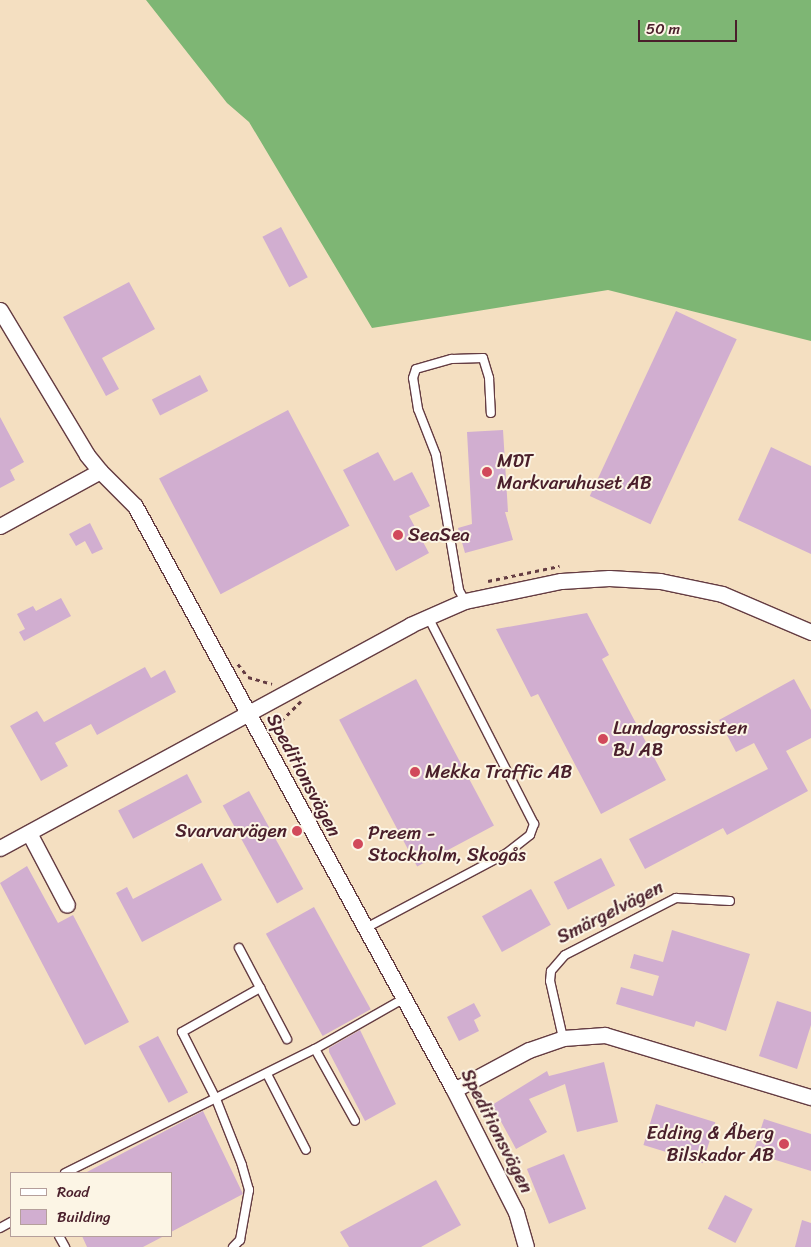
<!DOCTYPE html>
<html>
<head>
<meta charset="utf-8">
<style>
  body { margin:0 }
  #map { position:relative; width:811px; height:1247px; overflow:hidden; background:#f4dfc1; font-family:Sriracha,sans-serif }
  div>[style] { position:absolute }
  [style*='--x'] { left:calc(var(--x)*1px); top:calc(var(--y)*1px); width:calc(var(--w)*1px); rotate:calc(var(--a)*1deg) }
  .forest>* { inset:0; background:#7eb674 }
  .building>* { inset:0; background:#d1aed0; transform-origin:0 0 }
  .path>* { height:2.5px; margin-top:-1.25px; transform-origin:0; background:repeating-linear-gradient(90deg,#643c42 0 4px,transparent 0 8px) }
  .roads { filter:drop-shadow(1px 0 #643c42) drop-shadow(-1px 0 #643c42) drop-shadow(0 1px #643c42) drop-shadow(0 -1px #643c42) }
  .service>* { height:8px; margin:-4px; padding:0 4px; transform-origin:4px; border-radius:4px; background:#fff }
  .minor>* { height:15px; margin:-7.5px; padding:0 7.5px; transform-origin:7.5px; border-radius:7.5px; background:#fff }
  .dots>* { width:14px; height:14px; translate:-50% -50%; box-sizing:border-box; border:2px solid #fcf5e5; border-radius:50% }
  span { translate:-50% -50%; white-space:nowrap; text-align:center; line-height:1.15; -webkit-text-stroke:4px #fcf5e5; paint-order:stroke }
  .poi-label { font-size:19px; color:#4a1f2b }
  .left { translate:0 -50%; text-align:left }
  .right { translate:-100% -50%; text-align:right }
  .street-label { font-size:19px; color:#4a1f2b }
  .legend { position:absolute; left:10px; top:1172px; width:162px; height:65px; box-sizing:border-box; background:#fcf5e5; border:1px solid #b59f9b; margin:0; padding:6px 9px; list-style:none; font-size:15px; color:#4a1f2b }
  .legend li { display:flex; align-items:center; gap:10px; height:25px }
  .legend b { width:25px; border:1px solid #b59f9b }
  .scale { position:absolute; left:638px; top:20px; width:99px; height:22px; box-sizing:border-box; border:2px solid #4a1f2b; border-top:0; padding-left:6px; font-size:15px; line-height:18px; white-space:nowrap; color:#4a1f2b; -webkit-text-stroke:4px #fcf5e5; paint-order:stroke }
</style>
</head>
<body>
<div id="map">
  <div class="forest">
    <i style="clip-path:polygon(146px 0,811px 0,811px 341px,608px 290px,372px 328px,249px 122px,227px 103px)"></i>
  </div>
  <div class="building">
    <i style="left:281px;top:227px;width:57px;height:21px;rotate:62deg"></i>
    <i style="clip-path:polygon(129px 282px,155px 329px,102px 358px,119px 389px,106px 396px,63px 317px)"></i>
    <i style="left:676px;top:311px;width:67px;height:204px;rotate:25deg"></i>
    <i style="left:200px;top:375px;width:18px;height:54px;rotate:63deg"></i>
    <i style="left:288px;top:410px;width:131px;height:146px;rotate:62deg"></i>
    <i style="clip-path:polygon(0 417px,24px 462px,10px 470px,15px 480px,0 488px)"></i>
    <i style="clip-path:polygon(503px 430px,508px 512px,505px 512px,513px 540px,465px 553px,458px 528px,472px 524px,467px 432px)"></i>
    <i style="clip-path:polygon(771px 447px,811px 466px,811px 554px,738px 520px)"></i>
    <i style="clip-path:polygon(378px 452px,394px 481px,412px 472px,430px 506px,409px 516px,429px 553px,396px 571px,343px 470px)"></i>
    <i style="clip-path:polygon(90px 523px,103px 549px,92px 554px,85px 541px,76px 546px,69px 534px)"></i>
    <i style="clip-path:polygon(61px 598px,71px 616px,24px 641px,19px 632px,25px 629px,17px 614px,33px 606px,36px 611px)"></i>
    <i style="clip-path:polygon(587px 613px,609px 655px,602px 659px,666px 780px,601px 814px,538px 694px,531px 697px,496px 629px)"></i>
    <i style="clip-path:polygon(145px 667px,151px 678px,165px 670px,176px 692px,97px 735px,91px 724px,55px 743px,68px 766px,41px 781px,10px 726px,37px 711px,44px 722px)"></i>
    <i style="left:416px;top:679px;width:166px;height:87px;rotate:62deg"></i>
    <i style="clip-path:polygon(794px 679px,811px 710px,811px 738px,786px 751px,808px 791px,727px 835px,723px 828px,645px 869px,629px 839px,768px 769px,754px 743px,736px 752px,719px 720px)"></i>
    <i style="left:187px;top:774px;width:32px;height:78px;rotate:62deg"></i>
    <i style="left:249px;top:791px;width:112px;height:30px;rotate:61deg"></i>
    <i style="left:601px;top:858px;width:31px;height:53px;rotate:63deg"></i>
    <i style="clip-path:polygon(202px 863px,222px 900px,142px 942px,116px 893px,127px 887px,133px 899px)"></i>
    <i style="clip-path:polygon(27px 866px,58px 923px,73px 915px,129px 1022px,85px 1045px,0 883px)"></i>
    <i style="left:531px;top:889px;width:41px;height:56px;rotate:61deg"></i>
    <i style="left:314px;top:907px;width:117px;height:55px;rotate:61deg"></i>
    <i style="clip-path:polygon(672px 930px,750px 954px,726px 1031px,696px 1021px,694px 1027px,616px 1004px,621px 987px,653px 996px,659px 976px,630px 968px,634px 954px,663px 962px)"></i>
    <i style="clip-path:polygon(777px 1001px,811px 1012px,811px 1025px,797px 1069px,759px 1056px)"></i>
    <i style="clip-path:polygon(474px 1003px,481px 1016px,474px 1020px,479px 1031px,459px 1041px,447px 1017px)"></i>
    <i style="clip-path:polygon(360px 1030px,396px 1104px,365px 1121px,329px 1052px,329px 1048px)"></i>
    <i style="left:158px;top:1036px;width:64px;height:22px;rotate:62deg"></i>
    <i style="clip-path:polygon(604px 1062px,618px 1122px,577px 1132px,565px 1084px,529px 1099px,547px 1132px,516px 1149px,492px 1105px,547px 1071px,549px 1076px)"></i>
    <i style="left:656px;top:1104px;width:62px;height:43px;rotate:17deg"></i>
    <i style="clip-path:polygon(203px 1111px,243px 1194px,171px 1232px,171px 1173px,85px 1173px)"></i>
    <i style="clip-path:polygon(764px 1119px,811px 1134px,811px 1171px,753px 1153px)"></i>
    <i style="left:564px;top:1154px;width:59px;height:40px;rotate:68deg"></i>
    <i style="clip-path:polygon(436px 1180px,461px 1225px,421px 1247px,349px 1247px,340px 1232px)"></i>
    <i style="left:725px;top:1195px;width:31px;height:38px;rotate:27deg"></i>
    <i style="clip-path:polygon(802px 1220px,811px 1223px,811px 1247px,795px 1247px)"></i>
    <i style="clip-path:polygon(82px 1236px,164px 1236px,143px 1247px,87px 1247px)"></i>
  </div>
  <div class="path">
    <i style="--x:488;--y:581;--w:73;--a:-11.9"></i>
    <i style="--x:238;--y:664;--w:16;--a:52"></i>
    <i style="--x:248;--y:677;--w:25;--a:16"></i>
    <i style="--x:276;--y:713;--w:9;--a:58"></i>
    <i style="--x:281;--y:721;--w:16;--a:101"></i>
    <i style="--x:281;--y:721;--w:28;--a:-45"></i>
  </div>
  <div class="roads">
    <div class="service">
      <i style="--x:465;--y:601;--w:13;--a:-119"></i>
      <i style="--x:459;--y:590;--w:137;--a:-99.7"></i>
      <i style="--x:436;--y:455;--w:49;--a:-111.4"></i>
      <i style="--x:418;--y:409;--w:31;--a:-99"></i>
      <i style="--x:413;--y:378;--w:9;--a:-72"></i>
      <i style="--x:416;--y:369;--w:37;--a:-16"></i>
      <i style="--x:452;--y:359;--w:31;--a:-2"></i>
      <i style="--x:483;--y:358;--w:21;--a:73"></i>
      <i style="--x:489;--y:378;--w:35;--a:87"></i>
      <i style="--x:364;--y:929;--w:162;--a:-28"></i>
      <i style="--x:507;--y:853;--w:29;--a:-38"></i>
      <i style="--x:530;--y:835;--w:12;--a:-70"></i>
      <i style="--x:534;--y:824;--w:233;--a:-117.1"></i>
      <i style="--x:239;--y:948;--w:103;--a:62.2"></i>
      <i style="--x:563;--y:1038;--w:58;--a:-102.8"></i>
      <i style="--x:550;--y:981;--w:10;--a:-84"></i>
      <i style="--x:551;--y:971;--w:21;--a:-49"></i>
      <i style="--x:565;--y:955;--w:125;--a:-27.2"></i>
      <i style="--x:676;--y:898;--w:54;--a:3.2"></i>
      <i style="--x:315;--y:1049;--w:82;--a:60.9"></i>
      <i style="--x:267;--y:1074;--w:85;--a:62.8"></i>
      <i style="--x:65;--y:1173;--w:279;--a:-26.4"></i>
      <i style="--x:315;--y:1049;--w:101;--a:-29.6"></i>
      <i style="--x:0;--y:1228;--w:13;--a:-29"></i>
      <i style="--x:59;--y:1236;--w:13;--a:61"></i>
      <i style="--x:233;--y:1247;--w:10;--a:-45"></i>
      <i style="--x:240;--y:1240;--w:51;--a:-79.8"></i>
      <i style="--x:249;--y:1190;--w:26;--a:-106"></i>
      <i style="--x:242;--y:1165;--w:71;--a:-111.5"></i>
      <i style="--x:216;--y:1099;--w:75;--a:-116.9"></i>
      <i style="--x:182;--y:1032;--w:90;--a:-29.4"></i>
    </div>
    <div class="minor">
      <i style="--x:0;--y:310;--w:169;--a:59"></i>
      <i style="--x:87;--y:455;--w:21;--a:51"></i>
      <i style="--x:0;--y:526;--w:114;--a:-28.8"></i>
      <i style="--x:100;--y:471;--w:49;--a:45"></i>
      <i style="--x:135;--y:506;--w:665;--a:61.36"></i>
      <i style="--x:454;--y:1090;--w:137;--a:63.1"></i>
      <i style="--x:516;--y:1212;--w:36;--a:74"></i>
      <i style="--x:29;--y:833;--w:81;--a:62.2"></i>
      <i style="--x:0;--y:848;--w:467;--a:-28.5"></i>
      <i style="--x:410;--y:625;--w:60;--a:-23.6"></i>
      <i style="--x:465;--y:601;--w:98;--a:-11.8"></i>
      <i style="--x:561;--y:581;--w:48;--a:-3.6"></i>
      <i style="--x:609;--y:578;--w:51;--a:3.4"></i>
      <i style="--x:660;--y:581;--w:63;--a:11.8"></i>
      <i style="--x:722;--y:594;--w:97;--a:23.1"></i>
      <i style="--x:454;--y:1090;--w:85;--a:-28.1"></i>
      <i style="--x:529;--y:1050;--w:36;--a:-19"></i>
      <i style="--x:563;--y:1038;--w:42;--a:-4.1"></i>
      <i style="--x:605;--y:1035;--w:215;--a:16.8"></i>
    </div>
  </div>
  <div class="dots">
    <i style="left:487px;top:472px;background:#d1495b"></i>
    <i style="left:398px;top:535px;background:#d1495b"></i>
    <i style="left:603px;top:739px;background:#d1495b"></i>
    <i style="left:415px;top:772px;background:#d1495b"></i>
    <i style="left:297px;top:831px;background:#d1495b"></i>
    <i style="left:358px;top:844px;background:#d1495b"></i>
    <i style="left:784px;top:1144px;background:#d1495b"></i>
  </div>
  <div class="poi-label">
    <span class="left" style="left:497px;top:472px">MDT<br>Markvaruhuset AB</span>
    <span class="left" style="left:408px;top:535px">SeaSea</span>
    <span class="left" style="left:613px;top:739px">Lundagrossisten<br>BJ AB</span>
    <span class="left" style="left:425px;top:772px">Mekka Traffic AB</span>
    <span class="right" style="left:287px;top:831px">Svarvarvägen</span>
    <span class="left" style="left:368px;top:844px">Preem -<br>Stockholm, Skogås</span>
    <span class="right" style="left:774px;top:1144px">Edding &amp; Åberg<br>Bilskador AB</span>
  </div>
  <div class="street-label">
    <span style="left:304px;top:775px;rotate:62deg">Speditionsvägen</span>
    <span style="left:610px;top:912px;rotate:-27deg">Smärgelvägen</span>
    <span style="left:497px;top:1131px;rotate:63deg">Speditionsvägen</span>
  </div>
  <ul class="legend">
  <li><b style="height:6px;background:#fff"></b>Road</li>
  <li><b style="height:14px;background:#d1aed0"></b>Building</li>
  </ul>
  <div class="scale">50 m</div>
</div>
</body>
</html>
